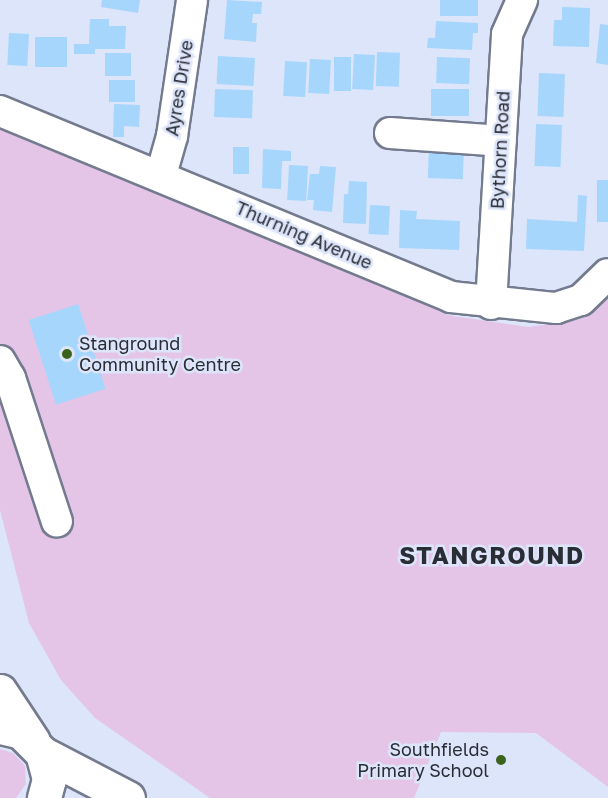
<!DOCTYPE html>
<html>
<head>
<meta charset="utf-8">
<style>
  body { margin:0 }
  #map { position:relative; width:608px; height:798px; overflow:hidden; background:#dde5fa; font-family:"Golos Text",sans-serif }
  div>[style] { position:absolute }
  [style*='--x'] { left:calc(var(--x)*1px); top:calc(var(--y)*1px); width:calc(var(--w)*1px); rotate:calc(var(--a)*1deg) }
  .green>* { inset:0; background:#e5c5e7 }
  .building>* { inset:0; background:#a6d6fc; transform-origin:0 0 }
  .roads { filter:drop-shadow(2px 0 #747b8e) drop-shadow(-2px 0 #747b8e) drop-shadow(0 2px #747b8e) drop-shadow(0 -2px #747b8e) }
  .minor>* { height:30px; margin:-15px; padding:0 15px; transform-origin:15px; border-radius:15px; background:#fff }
  .major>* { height:33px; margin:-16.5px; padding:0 16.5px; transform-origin:16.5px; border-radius:16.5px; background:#fff }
  .dots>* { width:16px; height:16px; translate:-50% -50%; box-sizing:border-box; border:3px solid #dde5fa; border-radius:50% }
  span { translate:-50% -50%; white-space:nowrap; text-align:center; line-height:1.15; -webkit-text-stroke:5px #dde5fa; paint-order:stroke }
  .street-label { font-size:18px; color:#2a2d35 }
  .poi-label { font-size:18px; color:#2a2d35 }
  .left { translate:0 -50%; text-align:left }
  .right { translate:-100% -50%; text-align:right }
  .district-label { font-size:24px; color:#2a2d35; font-weight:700; letter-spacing:1.5px }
</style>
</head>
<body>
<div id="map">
  <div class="green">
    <i style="clip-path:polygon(0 126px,452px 316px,529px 327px,581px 319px,608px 293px,608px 787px,536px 733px,441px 732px,414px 798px,210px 798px,95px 718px,61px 680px,29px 623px,0 510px)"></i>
    <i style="clip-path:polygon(0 749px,13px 753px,25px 766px,26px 784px,16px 798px,0 798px)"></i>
  </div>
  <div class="building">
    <i style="clip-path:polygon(102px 0,140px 0,138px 13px,101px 7px)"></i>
    <i style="clip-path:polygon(227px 0,262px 2px,261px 14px,253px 14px,252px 23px,257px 23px,256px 42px,224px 39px)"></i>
    <i style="left:440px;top:0;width:38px;height:16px"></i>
    <i style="clip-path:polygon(562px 7px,590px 8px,589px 47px,553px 46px,554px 20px,562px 20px)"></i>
    <i style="clip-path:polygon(90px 19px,109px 19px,109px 26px,126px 26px,125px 49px,95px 49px,95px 54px,74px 54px,74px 44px,89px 44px)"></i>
    <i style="clip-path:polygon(436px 21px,478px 23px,478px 33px,473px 33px,472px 50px,427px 48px,428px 38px,435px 38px)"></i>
    <i style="clip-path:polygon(600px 24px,608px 25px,608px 65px,596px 63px)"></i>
    <i style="left:9px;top:33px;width:20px;height:32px;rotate:3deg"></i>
    <i style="left:35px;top:37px;width:32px;height:30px"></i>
    <i style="left:377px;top:52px;width:23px;height:34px;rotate:2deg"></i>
    <i style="left:105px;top:53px;width:26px;height:23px"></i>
    <i style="left:354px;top:54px;width:21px;height:35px;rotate:3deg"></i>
    <i style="left:218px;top:56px;width:37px;height:28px;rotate:3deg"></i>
    <i style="left:334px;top:57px;width:17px;height:34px"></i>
    <i style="left:437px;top:57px;width:33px;height:26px;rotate:2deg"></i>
    <i style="left:310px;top:59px;width:21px;height:34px;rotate:3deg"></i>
    <i style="left:285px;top:61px;width:22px;height:35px;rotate:3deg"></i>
    <i style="left:539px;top:73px;width:26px;height:43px;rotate:2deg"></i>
    <i style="left:109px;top:80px;width:26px;height:22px"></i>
    <i style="left:215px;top:89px;width:38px;height:28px;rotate:2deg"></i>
    <i style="left:431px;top:89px;width:38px;height:27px"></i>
    <i style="clip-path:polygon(114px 104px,140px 105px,139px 127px,124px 126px,124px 137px,113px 137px)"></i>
    <i style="left:536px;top:124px;width:26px;height:42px;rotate:2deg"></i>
    <i style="left:429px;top:145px;width:35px;height:33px;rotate:2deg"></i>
    <i style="left:233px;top:147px;width:16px;height:27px"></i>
    <i style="clip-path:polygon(263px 149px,291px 151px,291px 161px,282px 161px,281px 189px,262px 188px)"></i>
    <i style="left:289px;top:165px;width:19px;height:35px;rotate:3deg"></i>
    <i style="clip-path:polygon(320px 166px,336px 167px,332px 212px,313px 210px,314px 200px,307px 200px,310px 174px,319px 174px)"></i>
    <i style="left:597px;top:180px;width:11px;height:42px"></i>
    <i style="clip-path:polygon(349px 181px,367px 182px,366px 224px,343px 223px,344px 194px,348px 194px)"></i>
    <i style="clip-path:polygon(578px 195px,587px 196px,584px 251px,526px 249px,527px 219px,577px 222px)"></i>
    <i style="left:370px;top:205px;width:20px;height:29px;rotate:3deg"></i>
    <i style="clip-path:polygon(400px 210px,417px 211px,416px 219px,460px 221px,459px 250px,399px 248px)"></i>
    <i style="left:78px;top:304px;width:89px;height:52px;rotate:72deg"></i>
  </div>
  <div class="roads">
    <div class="minor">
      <i style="--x:0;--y:111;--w:488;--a:22.4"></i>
      <i style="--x:451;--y:297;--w:106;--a:6"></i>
      <i style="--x:556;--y:308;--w:26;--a:-18"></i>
      <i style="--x:581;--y:300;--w:37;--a:-44"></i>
      <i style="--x:390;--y:133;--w:111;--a:4.1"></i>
      <i style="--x:161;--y:175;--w:41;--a:-74.2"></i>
      <i style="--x:172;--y:136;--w:137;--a:-81.6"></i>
      <i style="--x:491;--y:304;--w:270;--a:-86.6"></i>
      <i style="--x:507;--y:34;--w:37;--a:-66"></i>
      <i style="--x:0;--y:361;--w:20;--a:60"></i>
      <i style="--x:10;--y:378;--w:151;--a:71.9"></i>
    </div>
    <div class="major">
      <i style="--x:0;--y:691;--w:60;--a:56.6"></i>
      <i style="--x:0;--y:727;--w:22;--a:13"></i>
      <i style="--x:21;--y:732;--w:30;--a:45"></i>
      <i style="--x:42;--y:753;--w:27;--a:75"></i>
      <i style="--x:49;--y:779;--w:20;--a:105"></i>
      <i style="--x:42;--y:753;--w:97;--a:27.6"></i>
    </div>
  </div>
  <div class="dots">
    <i style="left:67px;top:354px;background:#3c631e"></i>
    <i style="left:501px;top:760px;background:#3c631e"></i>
  </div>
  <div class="street-label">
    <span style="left:179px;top:88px;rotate:-81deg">Ayres Drive</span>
    <span style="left:500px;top:150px;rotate:-87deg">Bythorn Road</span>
    <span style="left:304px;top:235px;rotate:23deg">Thurning Avenue</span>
  </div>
  <div class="poi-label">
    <span class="left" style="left:79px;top:354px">Stanground<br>Community Centre</span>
    <span class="right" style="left:489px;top:760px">Southfields<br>Primary School</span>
  </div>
  <div class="district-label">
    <span style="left:492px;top:555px">STANGROUND</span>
  </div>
</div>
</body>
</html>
